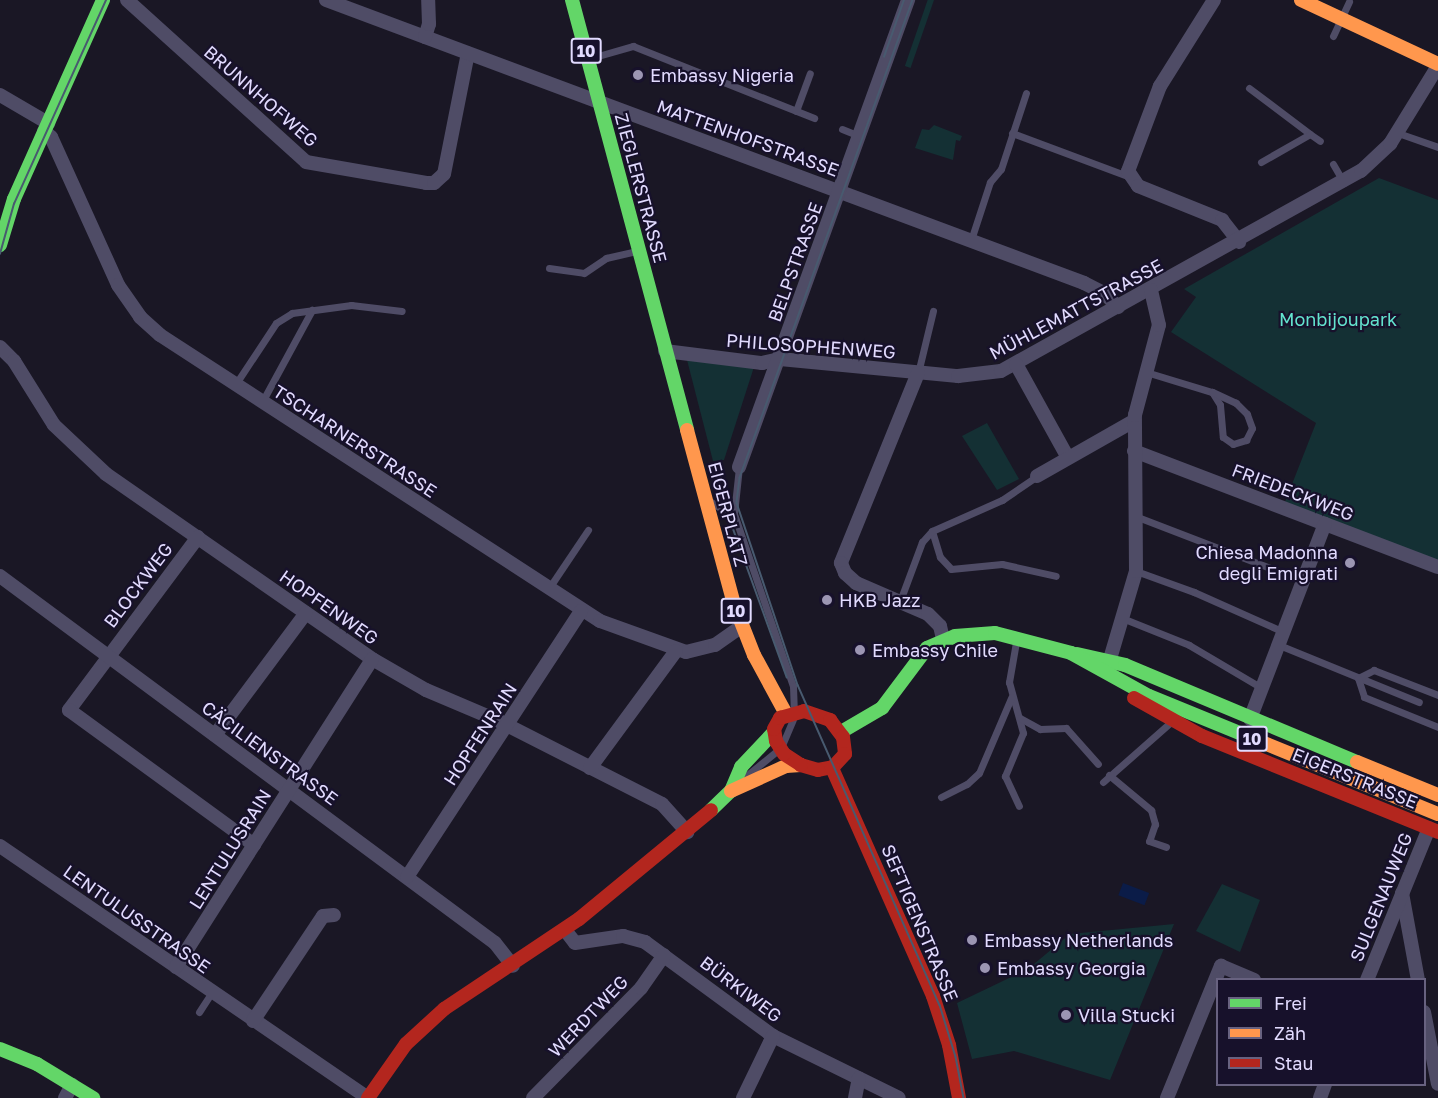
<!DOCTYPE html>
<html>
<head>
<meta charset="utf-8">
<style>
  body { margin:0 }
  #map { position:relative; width:1438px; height:1098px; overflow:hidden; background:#1a1725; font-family:"Golos Text",sans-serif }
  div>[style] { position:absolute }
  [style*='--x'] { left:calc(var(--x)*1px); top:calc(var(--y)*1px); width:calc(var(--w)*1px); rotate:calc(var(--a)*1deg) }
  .green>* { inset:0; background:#143034; transform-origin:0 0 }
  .water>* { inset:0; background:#0b1c48; transform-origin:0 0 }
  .lane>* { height:7px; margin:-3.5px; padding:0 3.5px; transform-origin:3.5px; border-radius:3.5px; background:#4f4c66 }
  .street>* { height:14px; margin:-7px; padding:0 7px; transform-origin:7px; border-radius:7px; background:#4f4c66 }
  .fast>* { height:14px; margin:-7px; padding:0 7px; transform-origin:7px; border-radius:7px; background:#63d668 }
  .slow>* { height:14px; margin:-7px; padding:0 7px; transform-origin:7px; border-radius:7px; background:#ff974d }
  .jam>* { height:14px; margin:-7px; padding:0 7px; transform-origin:7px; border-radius:7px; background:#b3261e }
  .tram>* { height:1.5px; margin:-0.75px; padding:0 0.75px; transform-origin:0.75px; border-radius:0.75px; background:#485a6f }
  .dots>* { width:16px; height:16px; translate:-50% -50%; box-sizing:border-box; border:3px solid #17112b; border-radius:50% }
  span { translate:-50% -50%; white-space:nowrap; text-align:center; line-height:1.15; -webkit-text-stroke:4.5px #17112b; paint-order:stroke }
  .shield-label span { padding:2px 4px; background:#17112b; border:2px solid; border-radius:4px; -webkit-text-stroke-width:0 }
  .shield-label { font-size:16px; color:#e2dbff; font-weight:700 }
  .poi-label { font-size:18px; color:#e2dbff }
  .left { translate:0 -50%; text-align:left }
  .right { translate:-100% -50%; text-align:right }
  .street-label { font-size:18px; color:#e2dbff }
  .park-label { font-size:18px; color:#63e3ce }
  .legend { position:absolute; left:1216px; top:978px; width:210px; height:108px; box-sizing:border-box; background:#17112b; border:2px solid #686280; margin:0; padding:8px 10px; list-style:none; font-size:18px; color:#e2dbff }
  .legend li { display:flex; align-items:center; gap:12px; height:30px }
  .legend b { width:30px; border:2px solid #686280 }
</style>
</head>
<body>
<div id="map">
  <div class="green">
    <i style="left:934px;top:0;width:72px;height:6px;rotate:109deg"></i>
    <i style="clip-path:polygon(934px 125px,962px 136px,960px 141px,956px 140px,953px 160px,915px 148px,922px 129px,929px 130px)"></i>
    <i style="clip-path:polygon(1379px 178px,1438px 200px,1438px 562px,1285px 502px,1316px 423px,1171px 332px,1196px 297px,1184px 289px)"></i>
    <i style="clip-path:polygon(686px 356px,754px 367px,724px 460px,713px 461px)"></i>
    <i style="clip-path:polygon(987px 423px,1019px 479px,997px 490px,962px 436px)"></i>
    <i style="clip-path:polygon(1222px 884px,1260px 900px,1240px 952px,1196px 931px)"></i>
    <i style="clip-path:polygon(1174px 924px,1110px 1080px,1014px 1051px,972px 1059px,957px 1003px,1028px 969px,1070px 934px)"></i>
  </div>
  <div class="water">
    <i style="left:1123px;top:883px;width:28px;height:13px;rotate:21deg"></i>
  </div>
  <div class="lane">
    <i style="--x:1333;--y:36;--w:38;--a:-65"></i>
    <i style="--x:591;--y:58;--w:44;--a:-15.9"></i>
    <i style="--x:633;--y:46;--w:195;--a:21.7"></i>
    <i style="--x:1249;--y:88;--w:76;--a:37"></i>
    <i style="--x:796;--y:111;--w:40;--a:-69.8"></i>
    <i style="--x:842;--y:129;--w:18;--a:22"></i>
    <i style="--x:1012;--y:133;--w:126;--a:20.4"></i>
    <i style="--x:1398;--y:133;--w:42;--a:19.3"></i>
    <i style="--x:1261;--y:162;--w:56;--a:-29.7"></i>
    <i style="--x:1310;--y:134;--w:12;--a:35"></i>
    <i style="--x:1333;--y:164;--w:22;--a:60"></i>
    <i style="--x:971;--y:240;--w:61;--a:-71.9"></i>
    <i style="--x:990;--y:182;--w:17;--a:-50"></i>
    <i style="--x:1001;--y:169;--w:80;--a:-71.8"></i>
    <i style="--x:549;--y:268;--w:35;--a:8"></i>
    <i style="--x:584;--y:273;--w:27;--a:-34"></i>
    <i style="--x:606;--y:258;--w:32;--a:-13"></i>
    <i style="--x:1146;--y:372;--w:69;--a:16.9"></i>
    <i style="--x:1212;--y:392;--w:15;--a:58"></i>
    <i style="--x:1220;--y:405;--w:32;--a:85"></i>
    <i style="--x:1223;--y:437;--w:12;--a:35"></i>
    <i style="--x:1233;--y:444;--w:14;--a:-17"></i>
    <i style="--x:1246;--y:440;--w:13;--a:-63"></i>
    <i style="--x:1252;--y:428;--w:15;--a:-110"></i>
    <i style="--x:1247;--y:414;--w:16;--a:-135"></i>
    <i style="--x:1236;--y:403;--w:26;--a:-155"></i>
    <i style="--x:918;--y:373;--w:64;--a:-76.4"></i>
    <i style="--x:235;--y:385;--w:74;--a:-56.5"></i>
    <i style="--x:276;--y:323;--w:19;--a:-32"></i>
    <i style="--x:292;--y:313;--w:60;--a:-7.7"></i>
    <i style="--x:351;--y:305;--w:51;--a:6.7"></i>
    <i style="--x:262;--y:402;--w:105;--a:-61.5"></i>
    <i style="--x:739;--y:467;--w:47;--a:96.1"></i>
    <i style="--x:734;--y:514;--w:182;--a:71.1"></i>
    <i style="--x:793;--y:686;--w:23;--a:88"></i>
    <i style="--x:711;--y:502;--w:27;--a:33"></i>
    <i style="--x:1135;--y:516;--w:181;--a:21"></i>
    <i style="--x:932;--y:531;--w:27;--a:73"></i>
    <i style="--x:940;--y:557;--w:16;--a:47"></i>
    <i style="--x:951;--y:569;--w:51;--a:-5.6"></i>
    <i style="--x:1002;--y:564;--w:55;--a:12.5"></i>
    <i style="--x:1136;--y:571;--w:62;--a:19.9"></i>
    <i style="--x:1194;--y:592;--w:98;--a:24"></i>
    <i style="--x:549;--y:588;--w:70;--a:-56.1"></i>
    <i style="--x:900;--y:601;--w:63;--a:-69.6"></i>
    <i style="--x:922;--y:542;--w:15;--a:-48"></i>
    <i style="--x:932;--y:531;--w:77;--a:-23.9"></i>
    <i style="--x:1002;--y:500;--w:42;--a:-34.4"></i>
    <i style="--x:1122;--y:618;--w:72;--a:21.9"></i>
    <i style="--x:1189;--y:645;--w:85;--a:30.5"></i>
    <i style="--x:1016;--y:642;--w:41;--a:99.9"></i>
    <i style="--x:1009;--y:682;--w:53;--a:74.6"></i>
    <i style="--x:1023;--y:733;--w:47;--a:112.7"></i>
    <i style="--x:1005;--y:776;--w:33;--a:65"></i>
    <i style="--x:1279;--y:645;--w:151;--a:22.2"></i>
    <i style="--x:1438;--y:695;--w:69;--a:-158.7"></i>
    <i style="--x:1374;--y:670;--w:18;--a:153"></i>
    <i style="--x:1358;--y:678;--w:20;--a:72"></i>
    <i style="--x:1364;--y:697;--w:80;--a:22.1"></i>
    <i style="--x:1020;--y:718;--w:23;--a:29"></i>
    <i style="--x:1040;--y:729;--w:26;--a:-2"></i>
    <i style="--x:1066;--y:728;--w:48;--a:48.4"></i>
    <i style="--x:783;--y:743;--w:25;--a:-67"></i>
    <i style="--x:1109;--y:775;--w:55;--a:39.8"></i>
    <i style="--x:1151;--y:810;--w:15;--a:74"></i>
    <i style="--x:1155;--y:824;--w:18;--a:109"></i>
    <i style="--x:1149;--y:841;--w:18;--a:19"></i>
    <i style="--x:746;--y:776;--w:40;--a:-39"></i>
    <i style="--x:1103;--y:782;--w:92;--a:-41.5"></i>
    <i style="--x:941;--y:797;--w:29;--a:-27"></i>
    <i style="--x:967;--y:784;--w:16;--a:-43"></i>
    <i style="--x:979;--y:773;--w:82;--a:-66.9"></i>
    <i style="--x:199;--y:1012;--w:24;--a:-57"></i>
  </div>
  <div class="street">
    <i style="--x:127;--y:0;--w:241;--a:42.1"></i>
    <i style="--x:306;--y:162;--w:122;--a:9.9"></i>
    <i style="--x:426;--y:183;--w:8;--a:0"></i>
    <i style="--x:434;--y:183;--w:13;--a:-42"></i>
    <i style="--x:444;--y:174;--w:123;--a:-78.8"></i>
    <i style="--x:326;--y:0;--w:809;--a:20.47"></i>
    <i style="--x:1084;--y:283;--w:22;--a:27"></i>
    <i style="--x:1104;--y:293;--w:20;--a:45"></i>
    <i style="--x:1214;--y:0;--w:102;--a:122.1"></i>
    <i style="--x:1160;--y:86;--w:91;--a:110.6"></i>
    <i style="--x:1128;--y:171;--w:18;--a:56"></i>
    <i style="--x:1138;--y:186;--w:91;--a:22"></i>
    <i style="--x:1222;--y:220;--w:28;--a:52"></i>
    <i style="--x:425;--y:37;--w:14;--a:-73"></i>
    <i style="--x:429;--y:24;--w:24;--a:-92"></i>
    <i style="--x:0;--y:95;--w:56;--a:30.3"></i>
    <i style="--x:44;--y:131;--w:9;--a:41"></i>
    <i style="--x:51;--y:137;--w:162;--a:65.6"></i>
    <i style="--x:118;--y:285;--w:39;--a:55"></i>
    <i style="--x:140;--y:317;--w:27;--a:42"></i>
    <i style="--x:160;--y:335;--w:525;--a:33.02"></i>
    <i style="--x:600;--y:621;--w:91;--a:19.8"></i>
    <i style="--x:686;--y:652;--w:30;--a:-14"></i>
    <i style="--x:715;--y:645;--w:33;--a:-35"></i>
    <i style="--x:0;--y:347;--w:20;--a:45"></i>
    <i style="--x:14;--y:361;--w:75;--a:58"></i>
    <i style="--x:54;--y:425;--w:71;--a:43.3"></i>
    <i style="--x:106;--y:474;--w:326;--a:34.8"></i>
    <i style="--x:374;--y:660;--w:60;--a:30"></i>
    <i style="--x:426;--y:690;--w:79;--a:23"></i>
    <i style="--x:499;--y:721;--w:183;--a:27"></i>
    <i style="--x:662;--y:804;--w:38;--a:48"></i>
    <i style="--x:665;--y:351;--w:98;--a:7.1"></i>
    <i style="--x:762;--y:363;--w:18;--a:-13"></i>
    <i style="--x:780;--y:359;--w:179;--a:5.5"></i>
    <i style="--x:958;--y:376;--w:43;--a:-6.6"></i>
    <i style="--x:1001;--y:371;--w:412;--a:-29.1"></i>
    <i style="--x:1361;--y:171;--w:40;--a:-43"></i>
    <i style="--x:1390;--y:144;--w:92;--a:-58.4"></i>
    <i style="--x:1016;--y:364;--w:107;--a:61"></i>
    <i style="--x:918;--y:373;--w:205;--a:112.1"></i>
    <i style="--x:841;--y:563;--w:11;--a:68"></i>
    <i style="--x:845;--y:573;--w:15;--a:42"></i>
    <i style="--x:856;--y:583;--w:78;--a:23.3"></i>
    <i style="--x:928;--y:614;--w:17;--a:45"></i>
    <i style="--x:940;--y:626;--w:13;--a:77"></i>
    <i style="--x:1134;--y:451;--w:325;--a:20.9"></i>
    <i style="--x:739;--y:467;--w:497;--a:-70.1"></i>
    <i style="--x:1037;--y:476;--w:112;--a:-29.6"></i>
    <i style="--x:198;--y:537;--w:216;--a:126.7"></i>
    <i style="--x:69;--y:710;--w:229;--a:36.1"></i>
    <i style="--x:0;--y:576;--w:616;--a:36.55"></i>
    <i style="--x:495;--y:943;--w:29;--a:52"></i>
    <i style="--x:1110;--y:659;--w:92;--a:-73.5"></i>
    <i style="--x:1136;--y:571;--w:156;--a:-90.4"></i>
    <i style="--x:1135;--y:415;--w:93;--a:-75.1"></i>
    <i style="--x:1159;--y:325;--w:36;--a:-103"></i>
    <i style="--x:1250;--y:719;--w:209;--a:-69"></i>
    <i style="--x:215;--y:735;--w:152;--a:-53.3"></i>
    <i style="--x:590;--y:768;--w:145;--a:-53.7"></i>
    <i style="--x:0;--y:846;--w:446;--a:34.4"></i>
    <i style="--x:407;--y:877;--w:318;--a:-56.8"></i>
    <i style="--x:1402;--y:893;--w:88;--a:79.6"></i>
    <i style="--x:565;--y:930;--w:16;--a:52"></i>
    <i style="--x:575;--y:943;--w:49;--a:-8.3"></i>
    <i style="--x:623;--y:936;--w:23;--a:15"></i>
    <i style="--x:645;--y:942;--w:159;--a:36.3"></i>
    <i style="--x:773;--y:1036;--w:140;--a:26.2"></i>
    <i style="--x:176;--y:967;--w:365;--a:-57.5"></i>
    <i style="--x:1367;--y:980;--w:164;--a:-67.8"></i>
    <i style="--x:1424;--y:1012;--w:73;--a:79"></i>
    <i style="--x:253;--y:1021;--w:126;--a:-56.3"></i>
    <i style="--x:323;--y:916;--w:11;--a:-5"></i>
    <i style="--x:65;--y:1098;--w:15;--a:-62"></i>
    <i style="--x:533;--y:1098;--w:154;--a:-45.5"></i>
    <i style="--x:641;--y:988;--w:40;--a:-55.1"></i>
    <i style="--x:743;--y:1098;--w:69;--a:-64.2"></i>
    <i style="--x:855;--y:1098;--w:20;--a:-79"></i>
    <i style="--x:1167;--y:1098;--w:143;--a:-67.8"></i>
    <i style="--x:1221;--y:966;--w:36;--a:23"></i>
    <i style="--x:1320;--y:1098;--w:15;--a:-70"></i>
  </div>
  <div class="fast">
    <i style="--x:572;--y:0;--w:445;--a:75"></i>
    <i style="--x:0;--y:245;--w:48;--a:-73.1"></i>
    <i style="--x:14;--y:199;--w:218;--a:-65.9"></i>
    <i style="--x:1077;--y:654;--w:49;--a:12.9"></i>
    <i style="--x:1125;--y:665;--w:251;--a:22.7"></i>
    <i style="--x:841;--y:732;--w:48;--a:-30.3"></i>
    <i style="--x:882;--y:708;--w:75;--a:-53.1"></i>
    <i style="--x:927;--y:648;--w:30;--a:-23"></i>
    <i style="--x:955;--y:636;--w:40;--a:-4.3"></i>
    <i style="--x:995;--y:633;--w:79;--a:14.7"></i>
    <i style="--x:1071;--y:653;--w:89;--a:28.9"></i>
    <i style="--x:1149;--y:696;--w:119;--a:22.2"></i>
    <i style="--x:711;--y:810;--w:28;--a:-44"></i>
    <i style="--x:731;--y:791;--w:26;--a:-67"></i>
    <i style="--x:741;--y:767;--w:48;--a:-46.7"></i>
    <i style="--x:0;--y:1049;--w:40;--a:22"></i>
    <i style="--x:37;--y:1064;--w:66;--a:31.3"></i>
  </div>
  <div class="slow">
    <i style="--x:1301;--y:0;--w:151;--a:25"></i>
    <i style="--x:687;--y:430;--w:180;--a:74.9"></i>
    <i style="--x:734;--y:604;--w:55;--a:68.6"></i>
    <i style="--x:754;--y:655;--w:67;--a:61.5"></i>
    <i style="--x:1259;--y:741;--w:193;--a:22.2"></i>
    <i style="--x:1357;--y:762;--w:87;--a:22.2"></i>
    <i style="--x:731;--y:791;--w:60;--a:-24.4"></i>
    <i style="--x:786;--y:766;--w:15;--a:-4"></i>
  </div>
  <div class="jam">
    <i style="--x:1134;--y:698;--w:78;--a:29.2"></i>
    <i style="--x:1202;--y:736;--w:255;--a:22.1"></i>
    <i style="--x:804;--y:711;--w:28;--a:19"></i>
    <i style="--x:830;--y:720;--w:21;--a:53"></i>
    <i style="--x:843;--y:737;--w:17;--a:83"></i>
    <i style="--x:845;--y:754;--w:18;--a:133"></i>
    <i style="--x:833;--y:767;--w:15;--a:169"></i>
    <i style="--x:818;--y:770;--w:18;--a:-164"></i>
    <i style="--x:801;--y:765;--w:20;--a:-147"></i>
    <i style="--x:784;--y:754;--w:15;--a:-122"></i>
    <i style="--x:776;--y:741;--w:12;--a:-99"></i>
    <i style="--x:774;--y:729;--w:13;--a:-61"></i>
    <i style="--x:780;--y:718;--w:25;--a:-16"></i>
    <i style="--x:832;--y:768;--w:249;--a:66.1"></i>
    <i style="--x:933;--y:996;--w:52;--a:71.9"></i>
    <i style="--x:949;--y:1045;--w:54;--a:79.3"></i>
    <i style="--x:368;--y:1098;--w:66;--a:-54.9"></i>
    <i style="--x:406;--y:1044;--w:52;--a:-42.6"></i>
    <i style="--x:444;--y:1009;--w:162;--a:-33.7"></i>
    <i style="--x:579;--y:919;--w:171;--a:-39.5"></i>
  </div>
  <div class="tram">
    <i style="--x:913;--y:0;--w:508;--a:109.9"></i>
    <i style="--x:740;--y:478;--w:25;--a:97"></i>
    <i style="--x:737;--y:503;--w:192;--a:71.5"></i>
    <i style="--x:798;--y:685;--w:350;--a:66.1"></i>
    <i style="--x:940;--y:1005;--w:54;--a:72.9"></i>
    <i style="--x:956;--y:1057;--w:42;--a:79"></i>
    <i style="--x:884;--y:57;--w:60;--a:-70.7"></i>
    <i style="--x:0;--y:254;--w:52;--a:-74.4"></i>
    <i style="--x:14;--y:204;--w:224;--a:-65.7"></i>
    <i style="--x:729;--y:504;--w:21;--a:82"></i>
    <i style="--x:732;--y:525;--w:162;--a:70.1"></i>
  </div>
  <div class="dots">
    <i style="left:638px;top:75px;background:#9c96b3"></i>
    <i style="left:1350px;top:563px;background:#9c96b3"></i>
    <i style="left:827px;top:600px;background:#9c96b3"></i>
    <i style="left:860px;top:650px;background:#9c96b3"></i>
    <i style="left:972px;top:940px;background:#9c96b3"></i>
    <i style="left:985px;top:968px;background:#9c96b3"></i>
    <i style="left:1066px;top:1015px;background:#9c96b3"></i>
  </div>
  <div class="shield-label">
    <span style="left:586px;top:51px">10</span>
    <span style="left:736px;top:611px">10</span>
    <span style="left:1252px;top:739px">10</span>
  </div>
  <div class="poi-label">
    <span class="left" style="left:650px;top:75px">Embassy Nigeria</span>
    <span class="right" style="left:1338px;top:563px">Chiesa Madonna<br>degli Emigrati</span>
    <span class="left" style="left:839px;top:600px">HKB Jazz</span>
    <span class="left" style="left:872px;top:650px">Embassy Chile</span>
    <span class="left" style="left:984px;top:940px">Embassy Netherlands</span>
    <span class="left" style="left:997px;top:968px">Embassy Georgia</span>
    <span class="left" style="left:1078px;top:1015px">Villa Stucki</span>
  </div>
  <div class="street-label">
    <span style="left:261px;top:96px;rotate:41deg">BRUNNHOFWEG</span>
    <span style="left:748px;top:138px;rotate:20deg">MATTENHOFSTRASSE</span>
    <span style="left:641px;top:188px;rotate:75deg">ZIEGLERSTRASSE</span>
    <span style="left:795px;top:262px;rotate:-70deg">BELPSTRASSE</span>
    <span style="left:1076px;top:309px;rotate:-28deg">MÜHLEMATTSTRASSE</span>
    <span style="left:811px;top:346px;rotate:4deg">PHILOSOPHENWEG</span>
    <span style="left:355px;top:441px;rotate:33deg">TSCHARNERSTRASSE</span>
    <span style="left:1293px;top:492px;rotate:21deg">FRIEDECKWEG</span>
    <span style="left:728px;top:514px;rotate:75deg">EIGERPLATZ</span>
    <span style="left:138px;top:585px;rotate:-53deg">BLOCKWEG</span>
    <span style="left:329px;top:607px;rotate:35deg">HOPFENWEG</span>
    <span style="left:480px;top:734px;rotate:-57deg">HOPFENRAIN</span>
    <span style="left:270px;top:753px;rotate:36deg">CÄCILIENSTRASSE</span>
    <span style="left:1355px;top:778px;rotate:22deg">EIGERSTRASSE</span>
    <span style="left:230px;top:849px;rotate:-58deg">LENTULUSRAIN</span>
    <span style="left:1381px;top:897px;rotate:-68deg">SULGENAUWEG</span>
    <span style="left:137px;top:919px;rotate:35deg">LENTULUSSTRASSE</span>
    <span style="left:920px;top:923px;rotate:67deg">SEFTIGENSTRASSE</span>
    <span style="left:741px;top:989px;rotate:37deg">BÜRKIWEG</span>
    <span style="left:588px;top:1016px;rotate:-46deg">WERDTWEG</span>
  </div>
  <div class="park-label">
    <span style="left:1338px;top:319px">Monbijoupark</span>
  </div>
  <ul class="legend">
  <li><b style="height:8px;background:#63d668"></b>Frei</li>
  <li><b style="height:8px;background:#ff974d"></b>Zäh</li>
  <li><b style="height:8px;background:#b3261e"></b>Stau</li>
  </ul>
</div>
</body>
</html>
